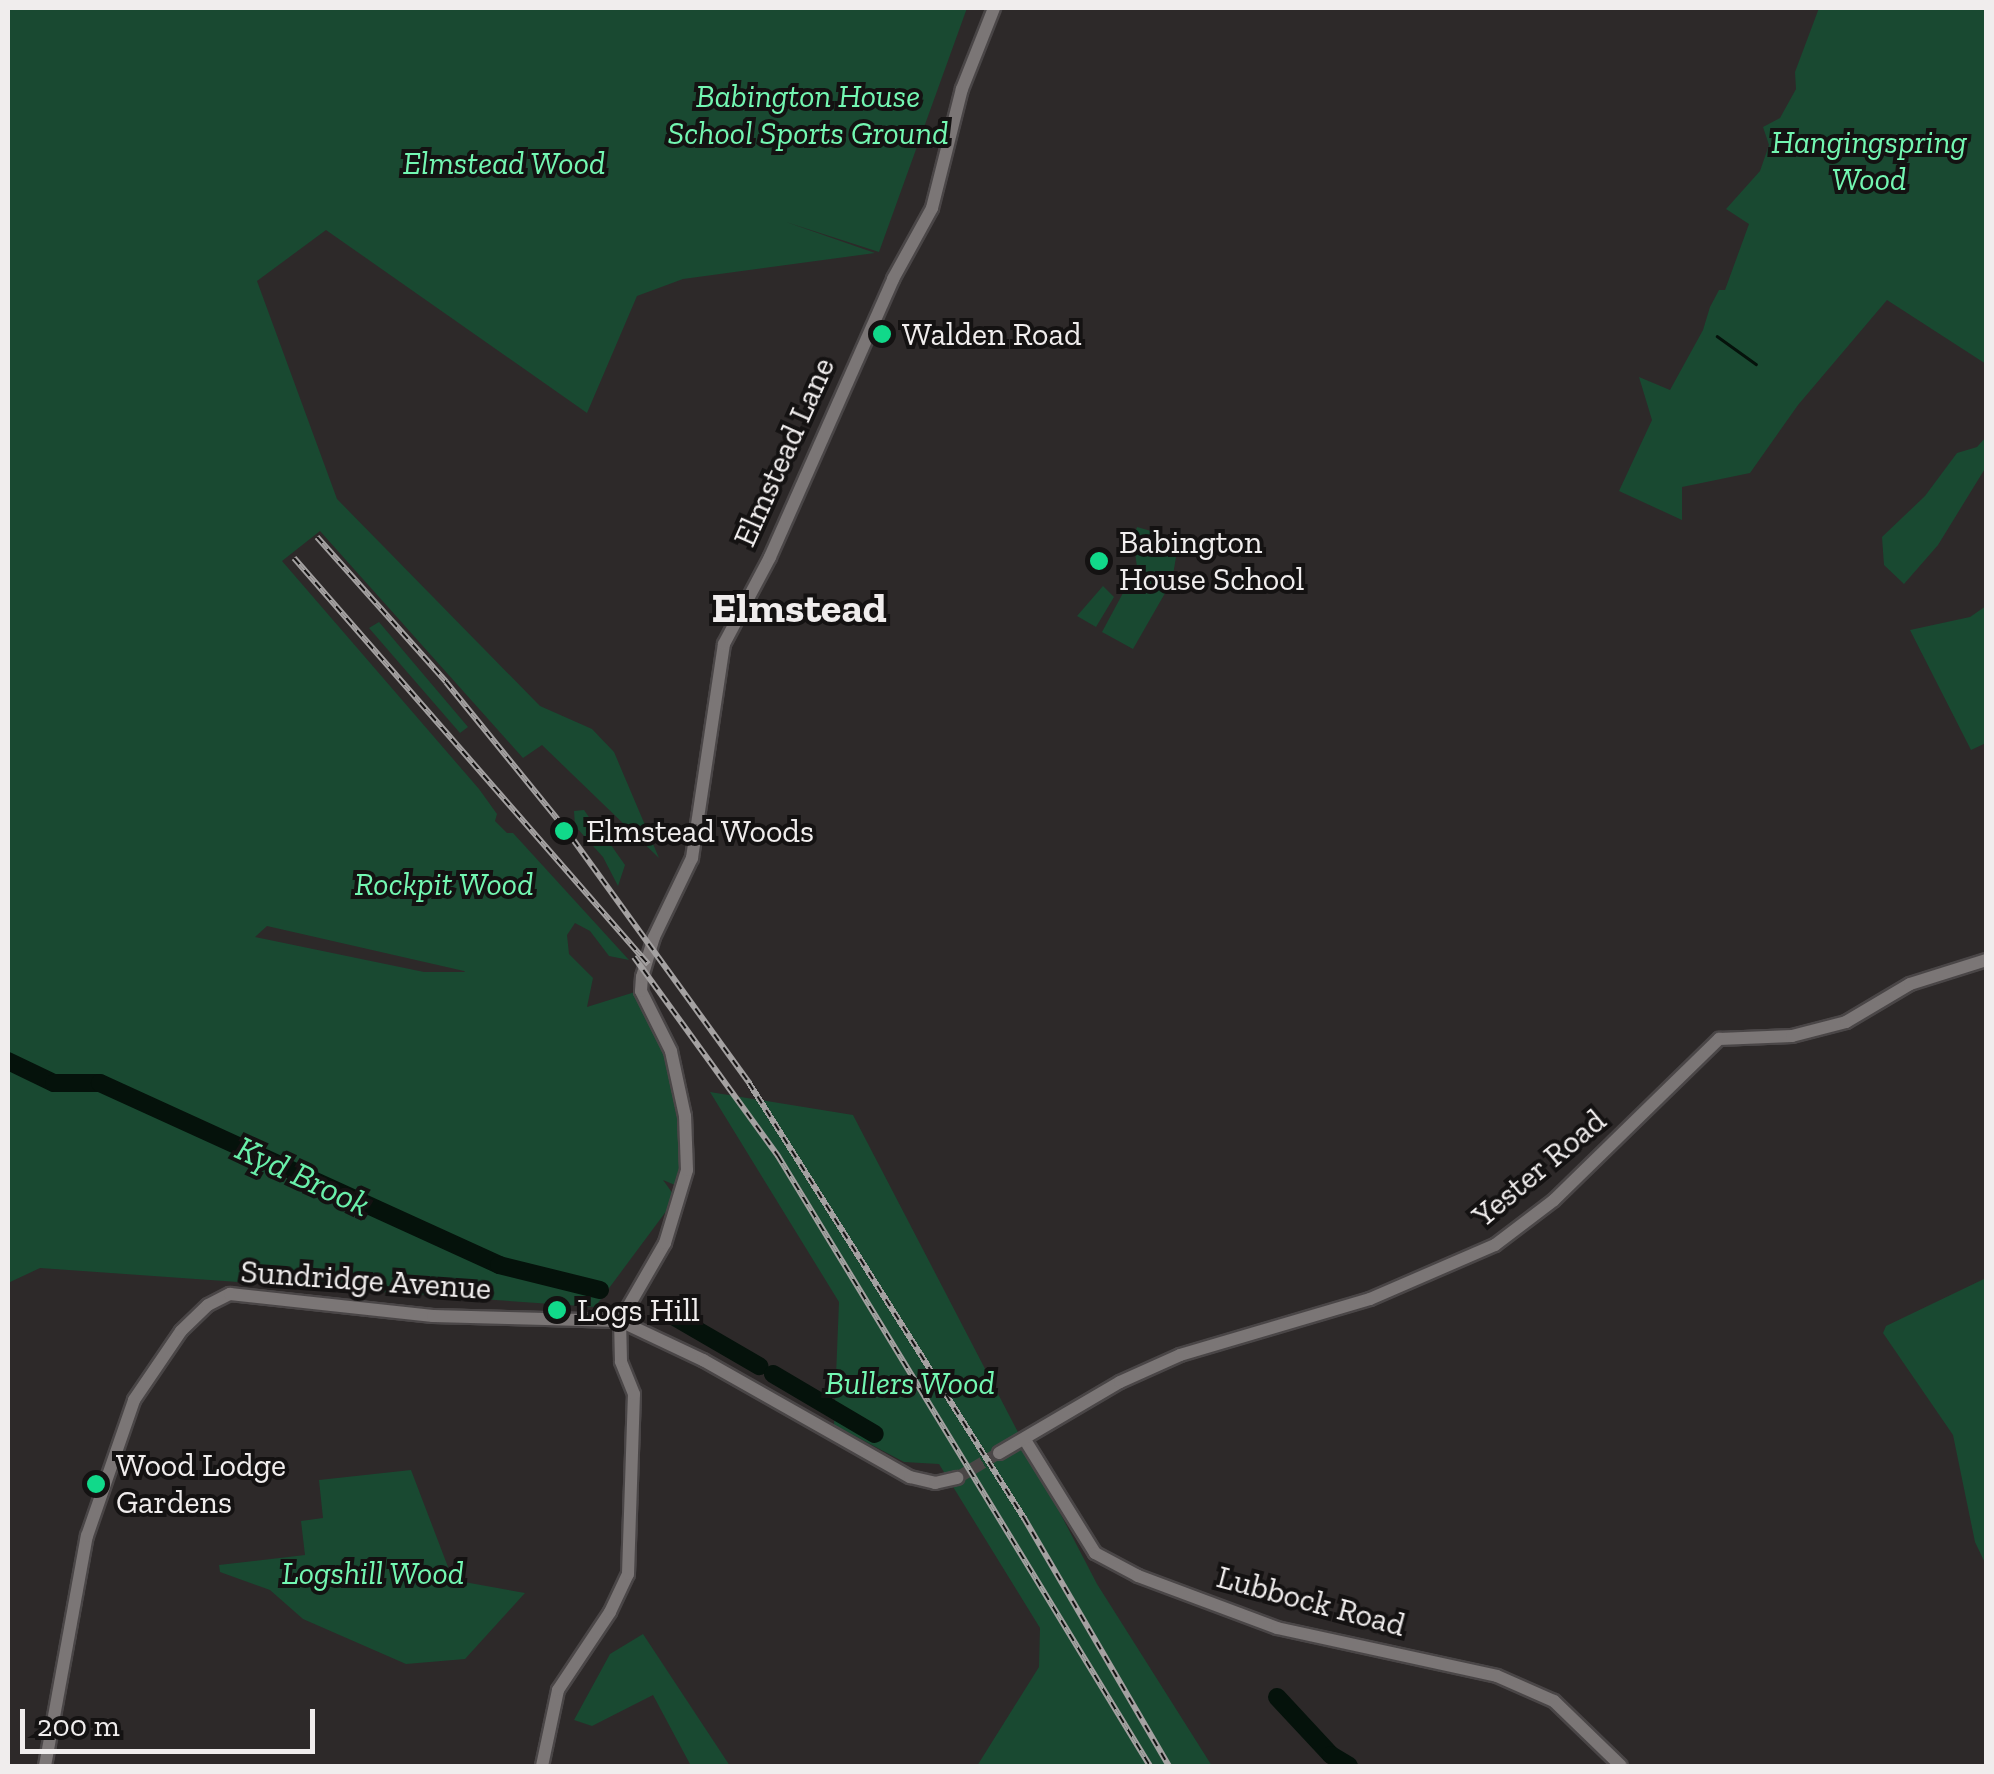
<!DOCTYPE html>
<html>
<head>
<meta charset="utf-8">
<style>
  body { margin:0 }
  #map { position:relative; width:1994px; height:1774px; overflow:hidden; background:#2d2929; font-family:"Zilla Slab",serif }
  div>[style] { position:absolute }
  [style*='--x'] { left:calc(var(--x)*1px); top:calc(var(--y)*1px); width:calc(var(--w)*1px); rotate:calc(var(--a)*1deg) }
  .green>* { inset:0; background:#194931 }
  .stream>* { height:2.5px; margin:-1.25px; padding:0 1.25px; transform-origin:1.25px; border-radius:1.25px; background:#05120b }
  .river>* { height:18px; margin:-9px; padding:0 9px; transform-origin:9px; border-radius:9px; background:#05120b }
  .tertiary-tunnel>* { height:12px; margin-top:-6px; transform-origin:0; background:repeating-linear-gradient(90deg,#4a4646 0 12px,transparent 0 18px) }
  .roads { filter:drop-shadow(2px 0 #4a4647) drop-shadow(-2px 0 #4a4647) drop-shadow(0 2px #4a4647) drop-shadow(0 -2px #4a4647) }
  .tertiary>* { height:12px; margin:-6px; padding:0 6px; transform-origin:6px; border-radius:6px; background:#7b7676 }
  .rail>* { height:6px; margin-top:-3px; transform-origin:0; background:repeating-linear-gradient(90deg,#141212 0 8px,#a4a1a1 0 16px); box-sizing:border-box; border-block:2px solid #a4a1a1 }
  .dots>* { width:28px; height:28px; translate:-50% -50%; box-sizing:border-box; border:5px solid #141212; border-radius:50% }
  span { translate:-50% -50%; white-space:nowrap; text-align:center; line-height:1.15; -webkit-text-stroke:8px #141212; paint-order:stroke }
  .park-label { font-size:32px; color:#73f7b2; font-style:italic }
  .poi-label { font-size:32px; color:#f0eded }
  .left { translate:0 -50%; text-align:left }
  .street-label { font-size:32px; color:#f0eded }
  .water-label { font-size:35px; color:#69efaa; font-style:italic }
  .district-label { font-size:42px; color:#f0eded; font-weight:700 }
  .frame { position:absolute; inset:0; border:10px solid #f0eded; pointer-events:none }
  .scale { position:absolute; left:20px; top:1709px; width:295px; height:45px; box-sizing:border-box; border:5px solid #f0eded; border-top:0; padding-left:12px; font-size:30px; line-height:35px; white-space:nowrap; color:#f0eded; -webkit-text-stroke:8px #141212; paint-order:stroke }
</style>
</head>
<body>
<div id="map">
  <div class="green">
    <i style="clip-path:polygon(evenodd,8px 8px,967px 8px,879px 252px,786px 222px,875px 253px,683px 279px,637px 296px,587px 413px,326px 230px,257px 281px,337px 499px,540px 706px,592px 729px,614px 752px,659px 858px,542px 745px,523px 758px,320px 531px,282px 561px,479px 789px,497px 814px,495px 821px,507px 833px,513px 833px,629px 960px,609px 956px,590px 931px,575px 923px,567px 935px,569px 954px,593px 978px,587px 1007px,635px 992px,667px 1052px,679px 1119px,680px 1168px,675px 1185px,663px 1180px,676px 1198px,595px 1307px,40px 1268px,8px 1283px,8px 8px,267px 926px,464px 971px,465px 972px,424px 972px,255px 937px,267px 926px)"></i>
    <i style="clip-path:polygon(1819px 8px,1986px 8px,1986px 364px,1887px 300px,1798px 405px,1750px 473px,1682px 487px,1682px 520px,1619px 491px,1652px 420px,1639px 377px,1670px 390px,1703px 330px,1710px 307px,1719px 290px,1725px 290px,1749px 224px,1726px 209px,1760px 171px,1769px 145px,1763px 127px,1780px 118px,1796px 89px,1795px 72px)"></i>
    <i style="clip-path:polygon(1986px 437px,1986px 467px,1938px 545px,1904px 584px,1884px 565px,1882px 537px,1925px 496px,1957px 453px,1977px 447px)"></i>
    <i style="clip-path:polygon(1137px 527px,1179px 539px,1172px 581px,1133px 649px,1102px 632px,1137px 567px,1133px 539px)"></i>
    <i style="clip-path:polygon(1103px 586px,1114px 597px,1096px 627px,1077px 616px)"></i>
    <i style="clip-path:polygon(1986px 606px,1986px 743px,1971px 750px,1910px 630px,1970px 617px)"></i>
    <i style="clip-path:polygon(379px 622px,468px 727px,460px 733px,369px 628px)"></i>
    <i style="clip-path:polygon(584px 810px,593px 823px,592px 834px,606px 838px,625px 865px,618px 886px,603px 857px,575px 826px,574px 811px)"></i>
    <i style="clip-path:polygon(710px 1092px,853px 1115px,1097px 1584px,1212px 1766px,977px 1766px,1039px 1667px,1040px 1628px,939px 1464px,904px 1462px,834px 1425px,839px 1302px)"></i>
    <i style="clip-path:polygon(1986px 1278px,1986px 1565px,1975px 1542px,1953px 1435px,1883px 1333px,1886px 1326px)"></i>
    <i style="clip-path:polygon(411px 1470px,453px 1580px,525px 1593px,465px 1659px,406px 1664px,303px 1619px,270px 1590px,220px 1572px,219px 1565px,305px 1555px,301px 1521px,323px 1518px,319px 1480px)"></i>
    <i style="clip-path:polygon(643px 1634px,730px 1766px,731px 1766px,691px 1766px,653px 1695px,592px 1726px,574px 1720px,610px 1654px)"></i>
  </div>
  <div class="stream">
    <i style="--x:1717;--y:336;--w:48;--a:35.7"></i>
  </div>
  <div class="river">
    <i style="--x:8;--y:1061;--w:51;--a:25.6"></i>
    <i style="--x:54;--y:1083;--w:46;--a:0"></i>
    <i style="--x:100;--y:1083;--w:439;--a:24.5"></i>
    <i style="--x:499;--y:1265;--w:104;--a:13.9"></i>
    <i style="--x:666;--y:1312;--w:108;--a:30.1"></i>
    <i style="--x:773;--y:1374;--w:118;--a:30.5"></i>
    <i style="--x:1277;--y:1697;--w:79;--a:47"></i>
    <i style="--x:1331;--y:1755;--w:21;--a:31"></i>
  </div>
  <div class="tertiary-tunnel">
    <i style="--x:957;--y:1478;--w:49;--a:-30.8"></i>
  </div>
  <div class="roads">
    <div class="tertiary">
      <i style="--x:1025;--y:1440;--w:133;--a:58.2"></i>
      <i style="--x:1095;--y:1553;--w:49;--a:28.1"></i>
      <i style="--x:1138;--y:1576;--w:148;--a:20.5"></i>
      <i style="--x:1277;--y:1628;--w:225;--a:12.3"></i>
      <i style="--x:1497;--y:1676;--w:62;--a:23.7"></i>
      <i style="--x:1554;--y:1701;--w:93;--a:44.1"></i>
      <i style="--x:999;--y:1453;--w:140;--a:-30.4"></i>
      <i style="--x:1120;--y:1382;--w:66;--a:-24.2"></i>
      <i style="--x:1180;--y:1355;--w:198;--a:-16.4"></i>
      <i style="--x:1370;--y:1299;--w:136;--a:-23.4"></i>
      <i style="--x:1495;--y:1245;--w:74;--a:-37.3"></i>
      <i style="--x:1554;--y:1200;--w:231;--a:-44.3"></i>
      <i style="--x:1719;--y:1039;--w:73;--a:-2.4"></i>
      <i style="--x:1792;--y:1036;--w:56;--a:-14.5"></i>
      <i style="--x:1846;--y:1022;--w:74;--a:-30.7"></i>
      <i style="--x:1910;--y:984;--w:80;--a:-17.5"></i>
      <i style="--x:45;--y:1766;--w:234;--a:-79.7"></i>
      <i style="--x:87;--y:1536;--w:144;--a:-70.9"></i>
      <i style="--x:134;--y:1400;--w:83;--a:-55.7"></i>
      <i style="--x:181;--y:1331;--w:37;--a:-44"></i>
      <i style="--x:208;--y:1305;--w:25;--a:-27"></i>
      <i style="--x:230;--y:1294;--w:204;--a:6.2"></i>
      <i style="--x:433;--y:1316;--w:187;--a:1.5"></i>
      <i style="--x:620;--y:1321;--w:92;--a:25.2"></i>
      <i style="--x:703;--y:1360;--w:238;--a:29.5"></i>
      <i style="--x:910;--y:1477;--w:26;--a:13"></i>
      <i style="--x:935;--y:1483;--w:23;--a:-13"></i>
      <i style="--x:542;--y:1766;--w:78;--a:-78.1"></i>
      <i style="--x:558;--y:1690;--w:94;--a:-56.3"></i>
      <i style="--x:610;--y:1612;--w:42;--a:-64.7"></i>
      <i style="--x:628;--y:1574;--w:180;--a:-88.1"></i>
      <i style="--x:634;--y:1394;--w:35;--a:-112"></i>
      <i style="--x:621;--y:1361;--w:40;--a:-91.4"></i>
      <i style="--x:620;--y:1321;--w:90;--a:-60"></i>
      <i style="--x:665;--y:1243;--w:76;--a:-73.2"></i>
      <i style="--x:687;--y:1170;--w:54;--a:-92.1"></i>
      <i style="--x:685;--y:1116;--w:66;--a:-102.2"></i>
      <i style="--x:671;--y:1051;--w:67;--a:-116.6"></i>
      <i style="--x:641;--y:991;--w:14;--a:-86"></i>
      <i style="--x:642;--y:977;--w:42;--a:-73.3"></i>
      <i style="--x:654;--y:937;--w:88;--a:-64.3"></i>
      <i style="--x:692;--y:858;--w:216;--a:-81.5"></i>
      <i style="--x:724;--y:644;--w:98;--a:-62.1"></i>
      <i style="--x:770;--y:557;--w:304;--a:-66.1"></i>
      <i style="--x:893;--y:279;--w:81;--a:-61.2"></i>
      <i style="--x:932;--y:208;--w:123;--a:-75.9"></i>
      <i style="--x:962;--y:89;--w:87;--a:-68.4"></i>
    </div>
  </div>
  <div class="rail">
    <i style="--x:317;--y:537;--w:194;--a:48.3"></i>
    <i style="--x:446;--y:682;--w:187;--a:50.9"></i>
    <i style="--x:564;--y:827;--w:316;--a:54.1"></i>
    <i style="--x:749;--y:1083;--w:515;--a:57.7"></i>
    <i style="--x:1024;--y:1518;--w:287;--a:59.7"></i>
    <i style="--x:294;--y:558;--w:539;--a:48.91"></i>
    <i style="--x:634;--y:957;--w:246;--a:54.1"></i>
    <i style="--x:778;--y:1156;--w:714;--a:58.62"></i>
  </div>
  <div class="dots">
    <i style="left:882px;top:334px;background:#11d98a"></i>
    <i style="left:1099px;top:561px;background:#11d98a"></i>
    <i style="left:564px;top:831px;background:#11d98a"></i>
    <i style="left:557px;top:1310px;background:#11d98a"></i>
    <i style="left:96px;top:1484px;background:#11d98a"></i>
  </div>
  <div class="park-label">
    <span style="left:808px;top:115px">Babington House<br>School Sports Ground</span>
    <span style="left:1869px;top:161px">Hangingspring<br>Wood</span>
    <span style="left:504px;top:163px">Elmstead Wood</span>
    <span style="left:444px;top:884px">Rockpit Wood</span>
    <span style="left:910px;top:1383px">Bullers Wood</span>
    <span style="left:373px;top:1573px">Logshill Wood</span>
  </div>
  <div class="poi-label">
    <span class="left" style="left:902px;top:334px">Walden Road</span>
    <span class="left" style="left:1119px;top:561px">Babington<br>House School</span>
    <span class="left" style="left:586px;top:831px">Elmstead Woods</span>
    <span class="left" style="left:577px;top:1310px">Logs Hill</span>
    <span class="left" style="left:116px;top:1484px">Wood Lodge<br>Gardens</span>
  </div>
  <div class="street-label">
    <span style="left:784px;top:452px;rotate:-66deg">Elmstead Lane</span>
    <span style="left:1539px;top:1168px;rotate:-40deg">Yester Road</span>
    <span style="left:366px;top:1280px;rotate:4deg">Sundridge Avenue</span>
    <span style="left:1311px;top:1601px;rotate:15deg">Lubbock Road</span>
  </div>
  <div class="water-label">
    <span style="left:303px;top:1176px;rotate:25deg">Kyd Brook</span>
  </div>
  <div class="district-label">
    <span style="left:799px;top:608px">Elmstead</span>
  </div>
  <div class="frame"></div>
  <div class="scale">200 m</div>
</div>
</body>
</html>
